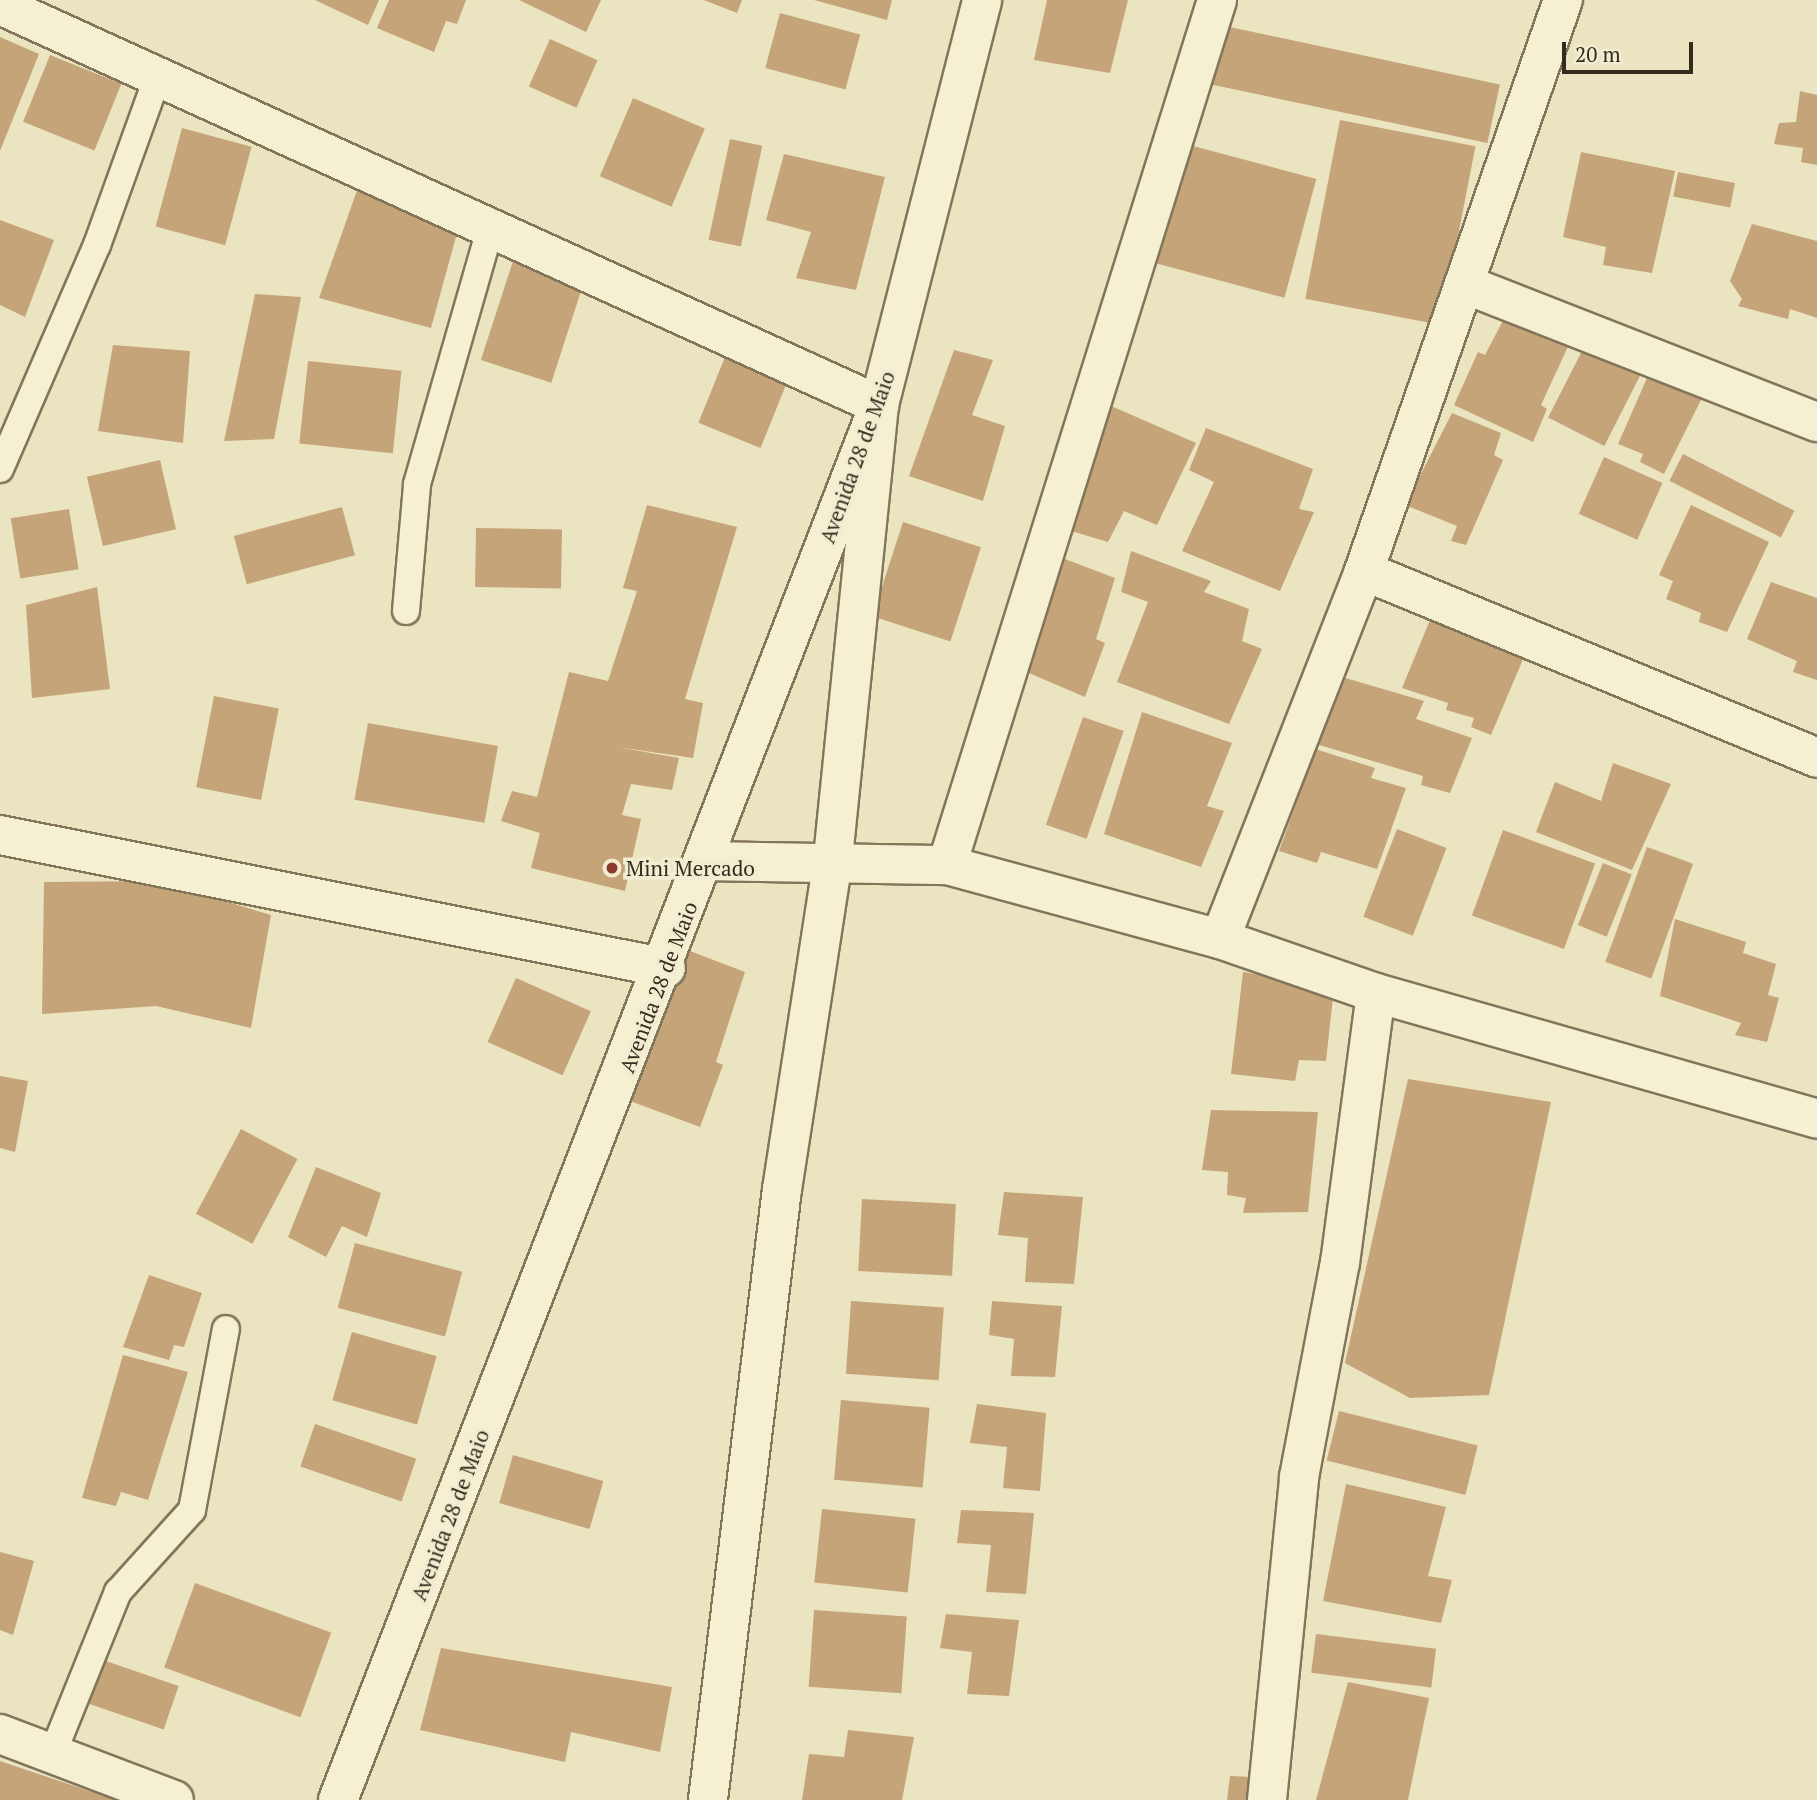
<!DOCTYPE html>
<html>
<head>
<meta charset="utf-8">
<style>
  body { margin:0 }
  #map { position:relative; width:1817px; height:1800px; overflow:hidden; background:#eae4c1; font-family:"PT Serif",serif }
  div>[style] { position:absolute }
  [style*='--x'] { left:calc(var(--x)*1px); top:calc(var(--y)*1px); width:calc(var(--w)*1px); rotate:calc(var(--a)*1deg) }
  .building>* { inset:0; background:#c6a479; transform-origin:0 0 }
  .roads { filter:drop-shadow(2px 0 #82755a) drop-shadow(-2px 0 #82755a) drop-shadow(0 2px #82755a) drop-shadow(0 -2px #82755a) }
  .service>* { height:26px; margin:-13px; padding:0 13px; transform-origin:13px; border-radius:13px; background:#f6f0d3 }
  .minor>* { height:38px; margin:-19px; padding:0 19px; transform-origin:19px; border-radius:19px; background:#f6f0d3 }
  .tertiary>* { height:38px; margin:-19px; padding:0 19px; transform-origin:19px; border-radius:19px; background:#f6f0d3 }
  .dots>* { width:19px; height:19px; translate:-50% -50%; box-sizing:border-box; border:4px solid #f2edd0; border-radius:50% }
  span { translate:-50% -50%; white-space:nowrap; text-align:center; line-height:1.15; -webkit-text-stroke:7px #f2edd0; paint-order:stroke }
  .street-label { font-size:21px; color:#332b1d }
  .poi-label { font-size:21px; color:#332b1d }
  .left { translate:0 -50%; text-align:left }
  .scale { position:absolute; left:1562px; top:42px; width:131px; height:32px; box-sizing:border-box; border:4px solid #332b1d; border-top:0; padding-left:9px; font-size:21px; line-height:24px; white-space:nowrap; color:#332b1d; -webkit-text-stroke:5px #f2edd0; paint-order:stroke }
</style>
</head>
<body>
<div id="map">
  <div class="building">
    <i style="clip-path:polygon(315px 0,379px 0,368px 25px)"></i>
    <i style="clip-path:polygon(389px 0,466px 0,457px 24px,446px 21px,434px 52px,377px 28px)"></i>
    <i style="clip-path:polygon(519px 0,601px 0,586px 32px)"></i>
    <i style="clip-path:polygon(704px 0,742px 0,737px 13px)"></i>
    <i style="clip-path:polygon(814px 0,892px 0,887px 20px)"></i>
    <i style="clip-path:polygon(1047px 0,1128px 0,1110px 73px,1034px 60px)"></i>
    <i style="left:780px;top:13px;width:83px;height:57px;rotate:15deg"></i>
    <i style="left:1225px;top:26px;width:281px;height:60px;rotate:12deg"></i>
    <i style="clip-path:polygon(0 37px,39px 54px,0 151px)"></i>
    <i style="left:550px;top:39px;width:52px;height:52px;rotate:24deg"></i>
    <i style="left:50px;top:55px;width:77px;height:72px;rotate:22deg"></i>
    <i style="clip-path:polygon(1800px 91px,1817px 95px,1817px 165px,1801px 162px,1803px 148px,1774px 144px,1779px 123px,1796px 122px)"></i>
    <i style="left:633px;top:98px;width:78px;height:85px;rotate:23deg"></i>
    <i style="left:1340px;top:120px;width:138px;height:182px;rotate:11deg"></i>
    <i style="left:182px;top:128px;width:72px;height:102px;rotate:15deg"></i>
    <i style="left:730px;top:139px;width:33px;height:103px;rotate:12deg"></i>
    <i style="left:1182px;top:143px;width:139px;height:123px;rotate:15deg"></i>
    <i style="clip-path:polygon(1581px 152px,1675px 171px,1652px 273px,1603px 265px,1606px 247px,1563px 237px)"></i>
    <i style="clip-path:polygon(784px 154px,885px 177px,856px 290px,796px 278px,811px 232px,766px 220px)"></i>
    <i style="left:1678px;top:172px;width:58px;height:25px;rotate:11deg"></i>
    <i style="clip-path:polygon(360px 182px,460px 222px,431px 328px,319px 298px)"></i>
    <i style="clip-path:polygon(0 220px,54px 240px,25px 317px,0 305px)"></i>
    <i style="clip-path:polygon(1752px 224px,1817px 241px,1817px 318px,1790px 309px,1788px 319px,1738px 306px,1742px 299px,1730px 281px)"></i>
    <i style="left:513px;top:261px;width:74px;height:104px;rotate:18deg"></i>
    <i style="clip-path:polygon(255px 294px,301px 297px,274px 439px,224px 441px)"></i>
    <i style="clip-path:polygon(1507px 313px,1571px 340px,1541px 405px,1547px 409px,1533px 442px,1454px 405px,1478px 352px,1485px 355px)"></i>
    <i style="clip-path:polygon(113px 345px,190px 351px,183px 443px,98px 431px)"></i>
    <i style="left:1584px;top:347px;width:63px;height:79px;rotate:27deg"></i>
    <i style="clip-path:polygon(954px 350px,993px 360px,972px 415px,1005px 426px,983px 501px,909px 476px)"></i>
    <i style="left:725px;top:357px;width:67px;height:71px;rotate:22deg"></i>
    <i style="left:308px;top:361px;width:94px;height:83px;rotate:6deg"></i>
    <i style="clip-path:polygon(1651px 369px,1704px 394px,1664px 474px,1640px 462px,1643px 454px,1618px 444px)"></i>
    <i style="clip-path:polygon(1102px 402px,1196px 443px,1157px 525px,1124px 511px,1108px 542px,1061px 528px)"></i>
    <i style="clip-path:polygon(1452px 413px,1501px 433px,1494px 455px,1503px 460px,1466px 545px,1451px 541px,1457px 526px,1405px 505px)"></i>
    <i style="clip-path:polygon(1206px 428px,1313px 469px,1299px 509px,1314px 512px,1280px 591px,1182px 551px,1214px 482px,1189px 470px)"></i>
    <i style="left:1683px;top:454px;width:125px;height:30px;rotate:27deg"></i>
    <i style="left:1604px;top:457px;width:64px;height:62px;rotate:24deg"></i>
    <i style="left:160px;top:460px;width:71px;height:75px;rotate:77deg"></i>
    <i style="clip-path:polygon(647px 505px,737px 527px,685px 699px,703px 703px,693px 758px,617px 747px,679px 758px,672px 790px,631px 784px,622px 815px,641px 819px,625px 891px,531px 868px,540px 833px,501px 821px,512px 791px,537px 797px,569px 672px,608px 681px,637px 591px,623px 588px)"></i>
    <i style="clip-path:polygon(1691px 505px,1769px 542px,1727px 632px,1699px 622px,1701px 613px,1666px 599px,1673px 581px,1659px 575px)"></i>
    <i style="left:342px;top:507px;width:50px;height:112px;rotate:75deg"></i>
    <i style="left:69px;top:509px;width:61px;height:59px;rotate:81deg"></i>
    <i style="left:903px;top:522px;width:82px;height:99px;rotate:18deg"></i>
    <i style="left:476px;top:528px;width:86px;height:59px;rotate:1deg"></i>
    <i style="clip-path:polygon(1131px 551px,1211px 581px,1204px 592px,1249px 609px,1242px 641px,1262px 649px,1229px 724px,1117px 682px,1148px 602px,1121px 592px)"></i>
    <i style="clip-path:polygon(1049px 553px,1115px 578px,1096px 639px,1105px 643px,1085px 697px,1017px 668px)"></i>
    <i style="clip-path:polygon(1771px 582px,1817px 598px,1817px 680px,1793px 672px,1797px 661px,1747px 639px)"></i>
    <i style="clip-path:polygon(97px 587px,110px 689px,32px 698px,26px 605px)"></i>
    <i style="clip-path:polygon(1435px 608px,1529px 645px,1491px 735px,1471px 727px,1474px 718px,1446px 710px,1448px 703px,1402px 688px)"></i>
    <i style="clip-path:polygon(1342px 677px,1424px 701px,1416px 719px,1472px 738px,1450px 793px,1421px 785px,1423px 776px,1316px 744px)"></i>
    <i style="left:214px;top:696px;width:66px;height:93px;rotate:11deg"></i>
    <i style="clip-path:polygon(1142px 712px,1232px 743px,1207px 806px,1224px 811px,1201px 867px,1104px 834px)"></i>
    <i style="left:1083px;top:717px;width:43px;height:114px;rotate:19deg"></i>
    <i style="left:368px;top:723px;width:132px;height:78px;rotate:10deg"></i>
    <i style="clip-path:polygon(1309px 747px,1375px 768px,1371px 778px,1406px 788px,1377px 869px,1321px 852px,1317px 863px,1279px 851px,1310px 765px,1301px 764px)"></i>
    <i style="clip-path:polygon(1613px 763px,1671px 784px,1632px 870px,1536px 832px,1555px 782px,1601px 801px)"></i>
    <i style="left:1397px;top:829px;width:53px;height:94px;rotate:21deg"></i>
    <i style="left:1503px;top:830px;width:98px;height:91px;rotate:20deg"></i>
    <i style="left:1647px;top:847px;width:49px;height:122px;rotate:20deg"></i>
    <i style="left:1603px;top:863px;width:31px;height:67px;rotate:22deg"></i>
    <i style="clip-path:polygon(158px 881px,271px 915px,251px 1028px,156px 1006px,42px 1014px,44px 882px)"></i>
    <i style="clip-path:polygon(1675px 919px,1746px 942px,1743px 953px,1776px 964px,1768px 995px,1779px 998px,1767px 1042px,1735px 1035px,1741px 1023px,1660px 996px)"></i>
    <i style="clip-path:polygon(690px 951px,745px 972px,716px 1062px,723px 1065px,700px 1127px,630px 1101px)"></i>
    <i style="clip-path:polygon(1243px 972px,1334px 988px,1326px 1061px,1299px 1060px,1295px 1081px,1231px 1074px)"></i>
    <i style="left:516px;top:978px;width:82px;height:70px;rotate:24deg"></i>
    <i style="clip-path:polygon(0 1076px,28px 1081px,15px 1152px,0 1148px)"></i>
    <i style="clip-path:polygon(1408px 1079px,1551px 1102px,1489px 1395px,1410px 1398px,1345px 1363px)"></i>
    <i style="clip-path:polygon(1211px 1110px,1318px 1112px,1308px 1212px,1243px 1213px,1246px 1198px,1227px 1195px,1228px 1172px,1202px 1170px)"></i>
    <i style="left:241px;top:1129px;width:64px;height:96px;rotate:28deg"></i>
    <i style="clip-path:polygon(316px 1167px,381px 1193px,367px 1237px,342px 1226px,326px 1257px,288px 1237px)"></i>
    <i style="clip-path:polygon(1004px 1192px,1083px 1197px,1074px 1284px,1025px 1282px,1028px 1238px,998px 1235px)"></i>
    <i style="left:862px;top:1199px;width:94px;height:72px;rotate:3deg"></i>
    <i style="left:355px;top:1243px;width:111px;height:67px;rotate:15deg"></i>
    <i style="clip-path:polygon(149px 1275px,202px 1293px,184px 1347px,174px 1345px,169px 1360px,123px 1347px)"></i>
    <i style="left:851px;top:1301px;width:93px;height:73px;rotate:4deg"></i>
    <i style="clip-path:polygon(992px 1301px,1062px 1306px,1055px 1377px,1011px 1376px,1014px 1339px,989px 1335px)"></i>
    <i style="left:352px;top:1332px;width:88px;height:71px;rotate:16deg"></i>
    <i style="clip-path:polygon(123px 1355px,188px 1372px,148px 1500px,121px 1492px,116px 1506px,82px 1498px)"></i>
    <i style="left:841px;top:1400px;width:89px;height:80px;rotate:5deg"></i>
    <i style="clip-path:polygon(977px 1404px,1046px 1413px,1040px 1491px,1003px 1488px,1007px 1447px,970px 1443px)"></i>
    <i style="left:1339px;top:1411px;width:143px;height:51px;rotate:14deg"></i>
    <i style="left:315px;top:1424px;width:107px;height:45px;rotate:19deg"></i>
    <i style="left:513px;top:1455px;width:94px;height:50px;rotate:16deg"></i>
    <i style="clip-path:polygon(1346px 1484px,1446px 1507px,1428px 1576px,1452px 1580px,1441px 1623px,1323px 1601px)"></i>
    <i style="left:822px;top:1509px;width:94px;height:74px;rotate:6deg"></i>
    <i style="clip-path:polygon(961px 1510px,1034px 1513px,1026px 1594px,986px 1592px,991px 1545px,957px 1543px)"></i>
    <i style="clip-path:polygon(0 1552px,34px 1561px,13px 1635px,0 1630px)"></i>
    <i style="left:195px;top:1583px;width:145px;height:90px;rotate:20deg"></i>
    <i style="left:814px;top:1610px;width:93px;height:77px;rotate:4deg"></i>
    <i style="clip-path:polygon(946px 1614px,1019px 1620px,1009px 1696px,967px 1694px,972px 1652px,940px 1648px)"></i>
    <i style="left:1316px;top:1634px;width:121px;height:39px;rotate:7deg"></i>
    <i style="clip-path:polygon(441px 1648px,672px 1687px,660px 1752px,571px 1732px,565px 1762px,420px 1730px)"></i>
    <i style="left:103px;top:1660px;width:80px;height:46px;rotate:19deg"></i>
    <i style="clip-path:polygon(1348px 1682px,1429px 1698px,1408px 1800px,1316px 1800px)"></i>
    <i style="clip-path:polygon(848px 1730px,914px 1737px,902px 1800px,802px 1800px,809px 1754px,844px 1757px)"></i>
    <i style="clip-path:polygon(0 1761px,116px 1800px,0 1800px)"></i>
    <i style="clip-path:polygon(1230px 1776px,1251px 1777px,1249px 1800px,1227px 1800px)"></i>
  </div>
  <div class="roads">
    <div class="service">
      <i style="--x:0;--y:469;--w:244;--a:-66.6"></i>
      <i style="--x:97;--y:245;--w:183;--a:-70.2"></i>
      <i style="--x:406;--y:611;--w:127;--a:-85"></i>
      <i style="--x:417;--y:484;--w:265;--a:-74"></i>
      <i style="--x:52;--y:1755;--w:176;--a:-68"></i>
      <i style="--x:118;--y:1592;--w:110;--a:-47.9"></i>
      <i style="--x:192;--y:1510;--w:184;--a:-79.4"></i>
    </div>
    <div class="minor">
      <i style="--x:0;--y:5;--w:966;--a:24.47"></i>
      <i style="--x:879;--y:405;--w:457;--a:95.8"></i>
      <i style="--x:833;--y:860;--w:333;--a:98.8"></i>
      <i style="--x:782;--y:1189;--w:615;--a:96.91"></i>
      <i style="--x:1467;--y:285;--w:376;--a:21.4"></i>
      <i style="--x:1364;--y:571;--w:490;--a:22.4"></i>
      <i style="--x:0;--y:835;--w:679;--a:11.29"></i>
      <i style="--x:707;--y:861;--w:240;--a:1"></i>
      <i style="--x:947;--y:865;--w:283;--a:15.2"></i>
      <i style="--x:1220;--y:939;--w:165;--a:19.1"></i>
      <i style="--x:1376;--y:993;--w:459;--a:15.9"></i>
      <i style="--x:947;--y:865;--w:906;--a:-72.66"></i>
      <i style="--x:1220;--y:939;--w:395;--a:-68.6"></i>
      <i style="--x:1364;--y:571;--w:605;--a:-70.79"></i>
      <i style="--x:0;--y:1734;--w:186;--a:20.8"></i>
      <i style="--x:1267;--y:1800;--w:325;--a:-84.3"></i>
      <i style="--x:1299;--y:1477;--w:218;--a:-79.2"></i>
      <i style="--x:1340;--y:1263;--w:272;--a:-82.4"></i>
    </div>
    <div class="tertiary">
      <i style="--x:338;--y:1800;--w:1496;--a:-68.8"></i>
      <i style="--x:879;--y:405;--w:418;--a:-75.7"></i>
    </div>
  </div>
  <div class="dots">
    <i style="left:612px;top:868px;background:#8d3b2e"></i>
  </div>
  <div class="street-label">
    <span style="left:857px;top:457px;rotate:-70deg">Avenida 28 de Maio</span>
    <span style="left:658px;top:987px;rotate:-69deg">Avenida 28 de Maio</span>
    <span style="left:450px;top:1515px;rotate:-69deg">Avenida 28 de Maio</span>
  </div>
  <div class="poi-label">
    <span class="left" style="left:626px;top:868px">Mini Mercado</span>
  </div>
  <div class="scale">20 m</div>
</div>
</body>
</html>
